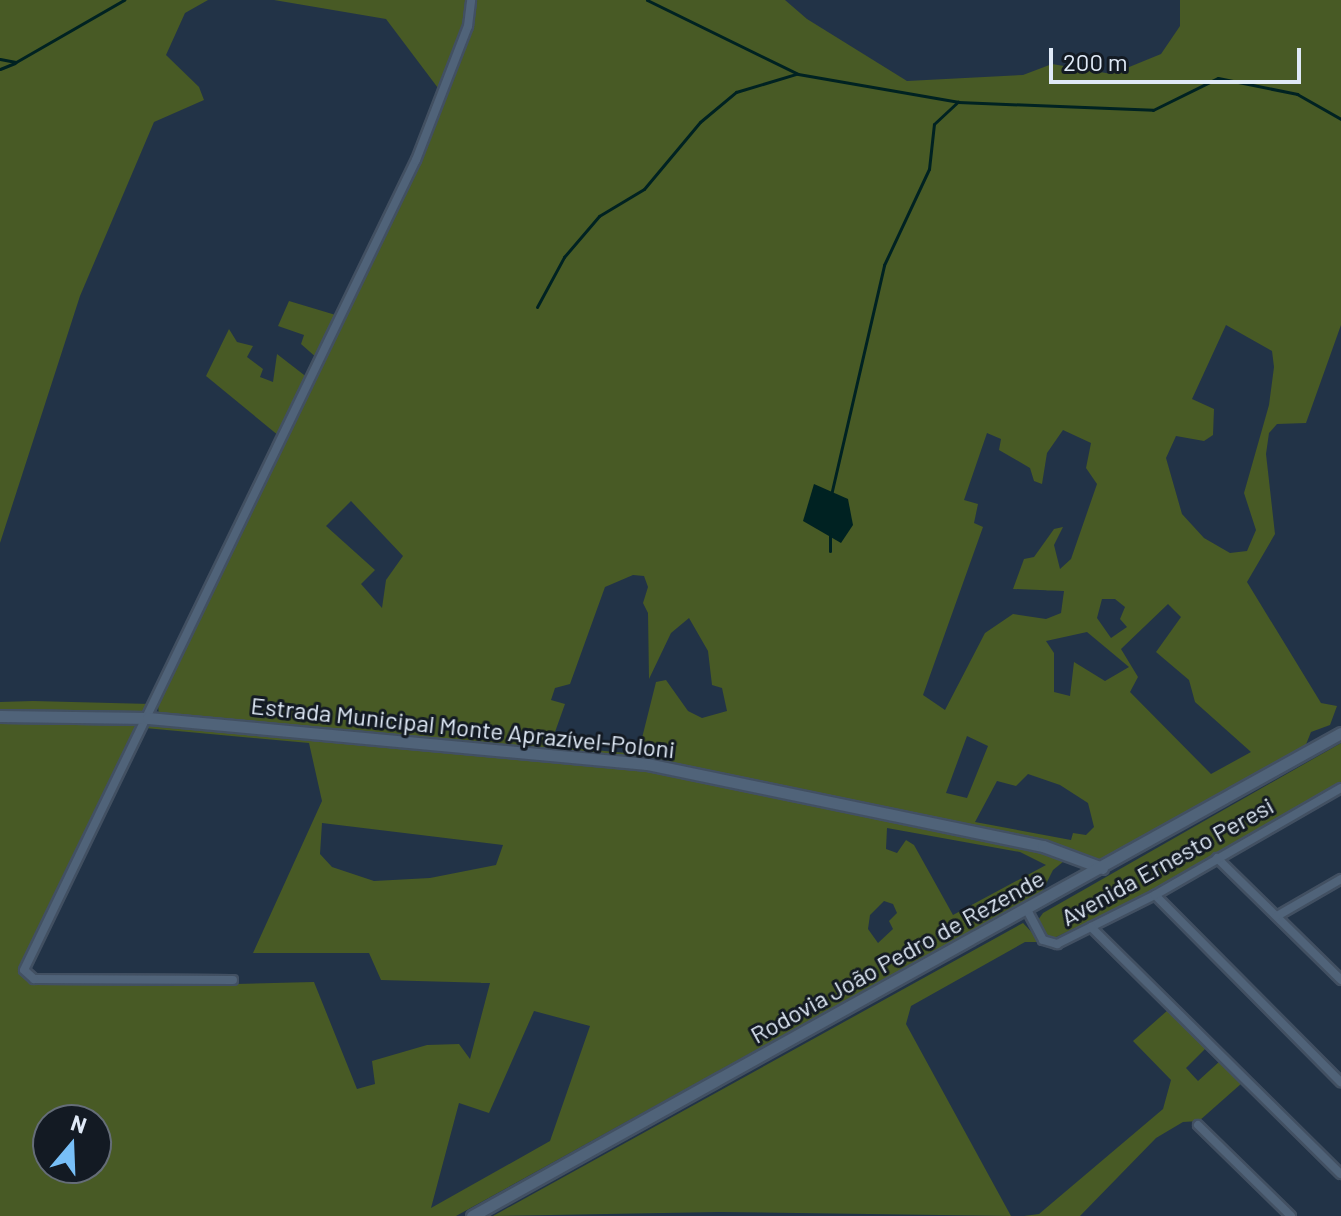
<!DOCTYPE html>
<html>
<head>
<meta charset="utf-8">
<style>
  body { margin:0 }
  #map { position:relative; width:1341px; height:1216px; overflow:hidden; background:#223347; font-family:Barlow,sans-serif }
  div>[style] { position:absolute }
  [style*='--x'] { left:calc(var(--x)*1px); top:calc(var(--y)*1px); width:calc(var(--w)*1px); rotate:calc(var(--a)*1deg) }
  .green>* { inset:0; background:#485a25 }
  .water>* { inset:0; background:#022 }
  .stream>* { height:3px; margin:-1.5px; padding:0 1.5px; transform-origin:1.5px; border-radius:1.5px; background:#022 }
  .roads { filter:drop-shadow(2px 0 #425062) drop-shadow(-2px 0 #425062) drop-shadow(0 2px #425062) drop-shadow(0 -2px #425062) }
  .street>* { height:8px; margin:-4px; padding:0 4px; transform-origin:4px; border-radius:4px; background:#506379 }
  .secondary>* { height:11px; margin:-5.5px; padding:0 5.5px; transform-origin:5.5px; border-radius:5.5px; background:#506379 }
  span { translate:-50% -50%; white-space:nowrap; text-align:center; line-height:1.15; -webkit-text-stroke:6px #131a23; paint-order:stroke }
  .street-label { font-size:24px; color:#e0eaf7 }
  .north { position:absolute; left:32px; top:1104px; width:80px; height:80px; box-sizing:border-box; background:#131a23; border:2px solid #656d78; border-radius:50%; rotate:19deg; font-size:22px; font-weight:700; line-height:32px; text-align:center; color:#e0eaf7 }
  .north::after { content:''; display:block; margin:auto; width:28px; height:36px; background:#78bff7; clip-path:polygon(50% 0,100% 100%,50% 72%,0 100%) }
  .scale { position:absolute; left:1049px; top:48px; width:252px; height:36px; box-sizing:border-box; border:4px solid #e0eaf7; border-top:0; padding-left:10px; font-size:24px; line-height:28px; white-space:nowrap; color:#e0eaf7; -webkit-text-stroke:6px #131a23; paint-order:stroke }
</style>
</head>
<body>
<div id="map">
  <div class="green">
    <i style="clip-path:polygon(0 0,208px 0,185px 13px,166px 55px,199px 87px,204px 100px,154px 122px,80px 296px,0 543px)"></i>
    <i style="clip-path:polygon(274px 0,469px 0,468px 17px,438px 88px,386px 19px)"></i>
    <i style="clip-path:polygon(evenodd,476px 0,785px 0,807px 19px,907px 81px,1023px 75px,1052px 64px,1112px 74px,1161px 54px,1180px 26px,1180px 0,1341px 0,1341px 325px,1306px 423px,1277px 424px,1269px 433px,1266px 454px,1275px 534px,1247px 582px,1321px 703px,1337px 706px,1330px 725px,1311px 732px,1305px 747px,1105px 861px,1045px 843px,647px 761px,159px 715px,158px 705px,369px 264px,472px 30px,476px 0,1226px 325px,1272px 351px,1274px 367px,1269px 405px,1244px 493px,1256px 530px,1247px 551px,1230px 553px,1204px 538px,1182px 514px,1166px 458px,1176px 436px,1204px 441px,1213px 435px,1214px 409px,1192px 399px,1226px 325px,476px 0,1063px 430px,1091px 443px,1086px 468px,1097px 484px,1071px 559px,1060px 569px,1054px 545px,1063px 527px,1054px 529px,1034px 557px,1024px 559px,1013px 589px,1064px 591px,1061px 613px,1046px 619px,1013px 614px,985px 633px,945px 710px,923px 695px,983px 527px,974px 523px,978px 504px,964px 500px,987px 433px,1001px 439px,999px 450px,1030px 468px,1034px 481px,1042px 484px,1047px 453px,1063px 430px,476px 0,351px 501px,403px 556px,386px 580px,382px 608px,361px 584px,375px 570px,326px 526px,351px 501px,476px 0,633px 575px,644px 576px,648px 587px,643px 603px,648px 613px,649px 679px,671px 633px,689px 618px,708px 651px,712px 685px,722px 688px,727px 711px,702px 718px,688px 711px,666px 680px,656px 682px,638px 754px,550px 746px,565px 704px,551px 700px,555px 688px,570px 684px,605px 587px,633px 575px,476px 0,1102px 599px,1115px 599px,1125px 607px,1120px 619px,1127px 627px,1111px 638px,1097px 618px,1102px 599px,476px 0,1168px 604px,1181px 617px,1156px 652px,1189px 680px,1195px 702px,1251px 752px,1211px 774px,1130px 692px,1138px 677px,1121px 649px,1168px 604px,476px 0,1087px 632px,1129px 667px,1105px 681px,1074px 662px,1070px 696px,1054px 692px,1054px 653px,1046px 641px,1087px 632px,476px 0,967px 736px,988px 746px,967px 798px,946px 793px,967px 736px,476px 0,1028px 774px,1060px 785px,1088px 803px,1094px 827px,1086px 835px,1073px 833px,1071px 840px,975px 822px,997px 781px,1016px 786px,1028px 774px)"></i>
    <i style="clip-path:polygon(289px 301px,339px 316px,318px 359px,301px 344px,304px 335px,278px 326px)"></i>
    <i style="clip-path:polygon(229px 329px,237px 342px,253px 346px,247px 357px,263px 369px,260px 377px,273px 382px,277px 354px,308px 378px,279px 436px,206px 376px)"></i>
    <i style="clip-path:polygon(0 702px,33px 701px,151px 704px,148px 714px,0 712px)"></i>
    <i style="clip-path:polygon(evenodd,0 720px,135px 721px,139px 727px,22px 973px,26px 978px,156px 986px,314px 982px,357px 1089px,375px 1084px,372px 1061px,427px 1045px,459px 1044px,470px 1059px,490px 983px,381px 980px,369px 953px,253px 953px,322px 801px,309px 743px,145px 728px,150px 722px,648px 766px,1069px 857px,1053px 870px,1042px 892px,456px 1216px,0 1216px,0 720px,322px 823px,503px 845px,496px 865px,430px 878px,374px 881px,332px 867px,320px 854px,322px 823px,0 720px,887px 828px,1020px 852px,1046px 865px,953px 915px,914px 845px,906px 840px,897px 853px,886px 849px,887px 828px,0 720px,884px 901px,893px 904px,897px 913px,889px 921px,893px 929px,878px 943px,868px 929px,870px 915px,884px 901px,0 720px,534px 1011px,590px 1026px,550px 1141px,431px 1208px,459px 1103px,489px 1113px,534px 1011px,0 720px,48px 1120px,96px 1120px,96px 1168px,48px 1168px,48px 1120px)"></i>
    <i style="clip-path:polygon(1341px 743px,1341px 783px,1154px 891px,1052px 939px,1042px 931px,1038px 920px,1043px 913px)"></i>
    <i style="clip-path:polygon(1023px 923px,1041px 942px,1025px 942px,911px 1006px,906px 1024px,1011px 1216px,719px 1212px,493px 1216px)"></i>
    <i style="clip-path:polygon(1168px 1010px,1206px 1048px,1186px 1068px,1198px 1081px,1220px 1061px,1242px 1083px,1199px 1121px,1183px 1122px,1156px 1138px,1080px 1216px,1024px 1216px,1039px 1214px,1163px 1109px,1171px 1080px,1133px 1041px)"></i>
  </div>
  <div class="water">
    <i style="clip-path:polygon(814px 484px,848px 499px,853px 525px,841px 543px,803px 521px)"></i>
  </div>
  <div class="stream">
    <i style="--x:647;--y:0;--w:168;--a:26.1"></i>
    <i style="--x:798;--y:74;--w:162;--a:9.9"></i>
    <i style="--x:958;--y:102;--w:195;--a:2.3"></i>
    <i style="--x:1153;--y:110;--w:72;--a:-26.2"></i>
    <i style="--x:1218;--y:78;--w:81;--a:11.4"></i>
    <i style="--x:1297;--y:94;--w:51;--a:29.6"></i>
    <i style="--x:0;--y:59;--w:16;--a:11"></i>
    <i style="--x:16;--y:62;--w:125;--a:-29.9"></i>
    <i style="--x:0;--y:69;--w:16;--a:-22"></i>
    <i style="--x:537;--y:307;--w:57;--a:-61.6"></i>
    <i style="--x:564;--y:257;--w:54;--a:-49.5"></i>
    <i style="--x:599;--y:216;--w:52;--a:-31"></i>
    <i style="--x:644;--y:189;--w:87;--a:-50.1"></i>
    <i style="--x:700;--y:122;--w:47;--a:-39.8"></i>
    <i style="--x:736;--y:92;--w:63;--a:-16.7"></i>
    <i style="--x:831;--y:495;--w:236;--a:-77"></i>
    <i style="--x:884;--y:265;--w:106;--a:-64.9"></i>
    <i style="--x:929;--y:169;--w:45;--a:-83.7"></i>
    <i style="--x:934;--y:124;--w:33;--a:-43"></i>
    <i style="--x:830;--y:551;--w:17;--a:-90"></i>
  </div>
  <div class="roads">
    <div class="street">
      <i style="--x:1217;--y:858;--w:174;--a:44.5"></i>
      <i style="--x:1155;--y:895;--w:264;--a:45.2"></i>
      <i style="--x:1026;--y:908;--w:36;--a:62"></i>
      <i style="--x:1043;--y:940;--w:15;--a:16"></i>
      <i style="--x:1057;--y:944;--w:110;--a:-26.6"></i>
      <i style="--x:1155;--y:895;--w:215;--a:-29.9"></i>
      <i style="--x:1277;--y:916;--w:74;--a:-30"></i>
      <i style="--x:1091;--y:927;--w:351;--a:44.7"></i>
      <i style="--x:233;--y:980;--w:199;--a:-179.7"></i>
      <i style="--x:34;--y:979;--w:13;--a:-138"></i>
      <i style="--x:24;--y:970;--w:900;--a:-64.18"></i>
      <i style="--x:416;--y:160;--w:144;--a:-68.8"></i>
      <i style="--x:468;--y:26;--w:26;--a:-83"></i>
      <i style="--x:1198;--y:1125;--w:130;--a:44.4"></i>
    </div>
    <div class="secondary">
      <i style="--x:0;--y:716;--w:148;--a:0.8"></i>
      <i style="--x:148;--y:718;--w:501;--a:5.27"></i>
      <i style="--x:647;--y:764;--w:404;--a:11.7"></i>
      <i style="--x:1043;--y:846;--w:63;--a:20.4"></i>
      <i style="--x:472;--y:1216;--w:994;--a:-29.07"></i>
    </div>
  </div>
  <div class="street-label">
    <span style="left:463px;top:727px;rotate:6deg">Estrada Municipal Monte Aprazível-Poloni</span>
    <span style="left:1167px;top:861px;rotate:-29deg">Avenida Ernesto Peresi</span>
    <span style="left:897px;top:956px;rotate:-29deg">Rodovia João Pedro de Rezende</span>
  </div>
  <div class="north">N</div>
  <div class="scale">200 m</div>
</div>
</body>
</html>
